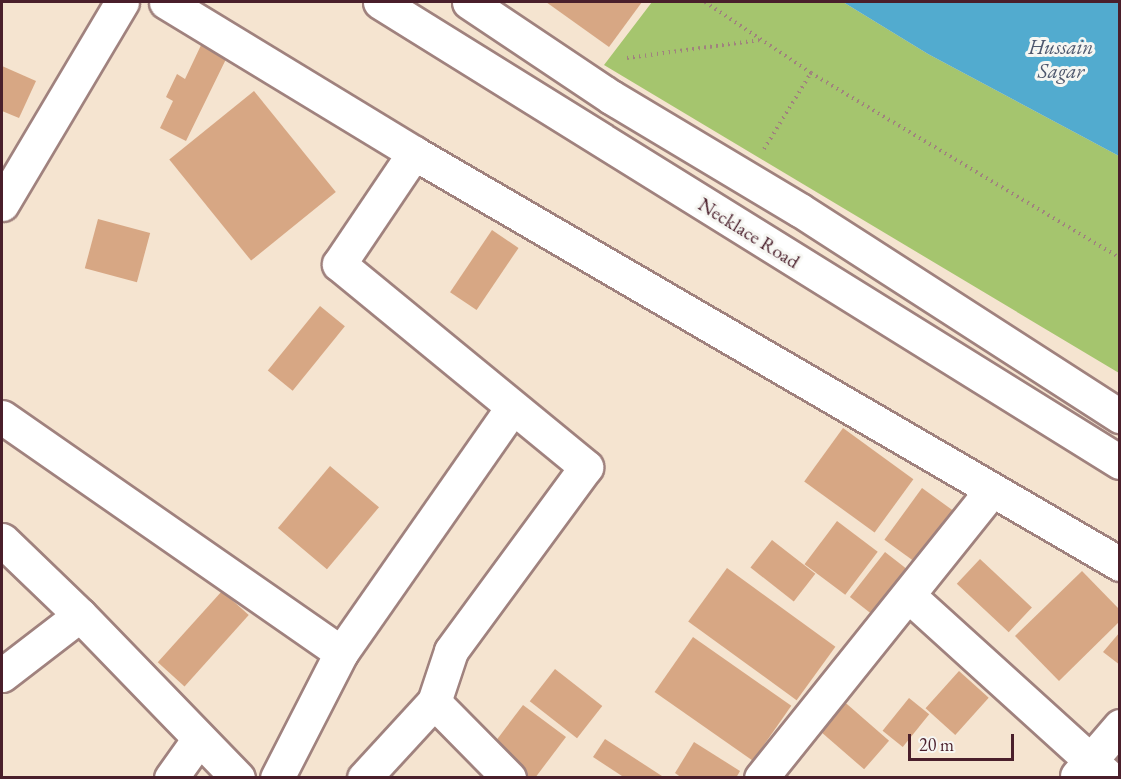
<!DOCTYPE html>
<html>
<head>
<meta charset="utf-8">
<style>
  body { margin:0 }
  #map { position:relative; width:1121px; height:779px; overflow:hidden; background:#f5e4d0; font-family:"EB Garamond",serif }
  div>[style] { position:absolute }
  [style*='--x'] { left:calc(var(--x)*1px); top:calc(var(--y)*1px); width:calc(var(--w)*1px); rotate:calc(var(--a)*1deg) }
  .green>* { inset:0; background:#a5c56e }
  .water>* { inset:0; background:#52abcf }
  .building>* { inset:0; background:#d7a784; transform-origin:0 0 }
  .path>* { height:4px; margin-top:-2px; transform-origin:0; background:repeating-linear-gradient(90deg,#a0827e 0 1.5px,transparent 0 6px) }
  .roads { filter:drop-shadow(2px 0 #a0827e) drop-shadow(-2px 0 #a0827e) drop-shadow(0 2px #a0827e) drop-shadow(0 -2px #a0827e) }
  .minor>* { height:33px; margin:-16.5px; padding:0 16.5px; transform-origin:16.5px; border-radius:16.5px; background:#fff }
  .secondary>* { height:33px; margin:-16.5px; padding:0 16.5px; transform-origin:16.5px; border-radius:16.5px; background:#fff }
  span { translate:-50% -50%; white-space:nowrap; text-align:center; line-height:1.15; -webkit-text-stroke:6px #f6f6f2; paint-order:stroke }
  .street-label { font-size:20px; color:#4a1f2b }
  .water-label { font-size:21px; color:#4d576d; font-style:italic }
  .frame { position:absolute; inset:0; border:3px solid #4a1f2b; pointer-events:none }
  .scale { position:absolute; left:908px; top:734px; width:106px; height:27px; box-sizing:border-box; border:3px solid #4a1f2b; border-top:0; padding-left:8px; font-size:18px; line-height:21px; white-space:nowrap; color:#4a1f2b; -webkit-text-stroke:4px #f6f6f2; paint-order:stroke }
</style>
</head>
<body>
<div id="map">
  <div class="green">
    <i style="clip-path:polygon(652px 2px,843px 2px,928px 54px,1119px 156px,1119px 373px,604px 65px)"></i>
  </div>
  <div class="water">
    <i style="clip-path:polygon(843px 2px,1119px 2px,1119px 156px,928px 54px)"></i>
  </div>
  <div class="building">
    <i style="clip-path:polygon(546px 2px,642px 2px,609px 47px)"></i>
    <i style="clip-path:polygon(203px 41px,229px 53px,186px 141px,160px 128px,173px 101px,166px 97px,177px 74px,185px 79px)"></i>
    <i style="clip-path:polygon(2px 66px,36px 81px,19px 118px,2px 111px)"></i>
    <i style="left:254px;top:91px;width:130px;height:109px;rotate:51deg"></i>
    <i style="left:98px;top:219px;width:54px;height:51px;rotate:15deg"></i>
    <i style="left:492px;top:230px;width:32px;height:75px;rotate:34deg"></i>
    <i style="left:320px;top:306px;width:32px;height:83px;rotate:39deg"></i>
    <i style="left:843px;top:428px;width:87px;height:66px;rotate:36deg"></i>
    <i style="left:330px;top:466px;width:64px;height:81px;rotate:40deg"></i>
    <i style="left:922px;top:488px;width:49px;height:64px;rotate:36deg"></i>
    <i style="left:837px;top:521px;width:51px;height:54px;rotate:37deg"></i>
    <i style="left:772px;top:540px;width:55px;height:35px;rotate:38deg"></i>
    <i style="left:885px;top:552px;width:41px;height:57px;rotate:38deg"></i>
    <i style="left:980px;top:559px;width:71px;height:34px;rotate:43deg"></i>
    <i style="left:727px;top:568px;width:134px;height:66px;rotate:36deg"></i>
    <i style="clip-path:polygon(1082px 571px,1120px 610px,1120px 621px,1059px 681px,1015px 636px)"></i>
    <i style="left:222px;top:591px;width:36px;height:96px;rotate:42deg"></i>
    <i style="clip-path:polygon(1120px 632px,1120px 665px,1103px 652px)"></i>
    <i style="left:693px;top:637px;width:120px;height:67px;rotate:35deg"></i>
    <i style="left:555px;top:669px;width:60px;height:41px;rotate:38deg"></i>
    <i style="left:959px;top:671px;width:40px;height:50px;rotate:42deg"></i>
    <i style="left:840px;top:698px;width:65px;height:38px;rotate:41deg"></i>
    <i style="left:909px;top:698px;width:26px;height:42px;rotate:39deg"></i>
    <i style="clip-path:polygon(523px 705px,566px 737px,535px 778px,526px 778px,489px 750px)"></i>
    <i style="clip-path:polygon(605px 739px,665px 778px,625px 778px,593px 757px)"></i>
    <i style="clip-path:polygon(694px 742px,740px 771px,736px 778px,682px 778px,675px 773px)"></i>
  </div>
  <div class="path">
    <i style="--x:705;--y:2;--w:128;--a:33.8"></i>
    <i style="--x:811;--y:73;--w:360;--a:30.9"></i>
    <i style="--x:627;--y:58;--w:134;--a:-7.7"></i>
    <i style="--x:764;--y:149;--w:89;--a:-58.3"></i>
  </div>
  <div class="roads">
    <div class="minor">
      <i style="--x:166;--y:2;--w:290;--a:31.3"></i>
      <i style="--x:414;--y:153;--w:817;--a:30.21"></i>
      <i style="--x:414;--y:153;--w:134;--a:124"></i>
      <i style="--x:339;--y:264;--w:320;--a:39.4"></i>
      <i style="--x:586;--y:467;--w:228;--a:126.3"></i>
      <i style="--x:451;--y:651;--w:54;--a:108.4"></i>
      <i style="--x:434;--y:702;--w:107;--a:45.4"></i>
      <i style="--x:2;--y:204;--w:235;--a:-59.3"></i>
      <i style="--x:2;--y:417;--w:413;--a:34.8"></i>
      <i style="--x:2;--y:540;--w:108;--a:43.9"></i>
      <i style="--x:80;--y:615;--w:227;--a:45.9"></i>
      <i style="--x:909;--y:596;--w:271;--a:42.2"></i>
      <i style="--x:2;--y:675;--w:98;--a:-37.6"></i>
      <i style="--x:1077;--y:776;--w:66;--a:-49.3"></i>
      <i style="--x:171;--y:778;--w:47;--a:-54.6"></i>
      <i style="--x:277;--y:778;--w:140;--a:-62.9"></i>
      <i style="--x:341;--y:653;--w:299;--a:-55.1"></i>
      <i style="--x:364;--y:778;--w:103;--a:-47.4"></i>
      <i style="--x:761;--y:778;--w:366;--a:-51.3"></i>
    </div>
    <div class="secondary">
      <i style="--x:380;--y:2;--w:871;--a:31.87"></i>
      <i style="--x:469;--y:2;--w:171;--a:33.8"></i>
      <i style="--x:611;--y:97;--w:220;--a:30.9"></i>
      <i style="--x:800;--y:210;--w:381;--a:32.8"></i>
    </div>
  </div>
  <div class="street-label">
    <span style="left:749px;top:233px;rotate:32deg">Necklace Road</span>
  </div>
  <div class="water-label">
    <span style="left:1061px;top:59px">Hussain<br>Sagar</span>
  </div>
  <div class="frame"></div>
  <div class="scale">20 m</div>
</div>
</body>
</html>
